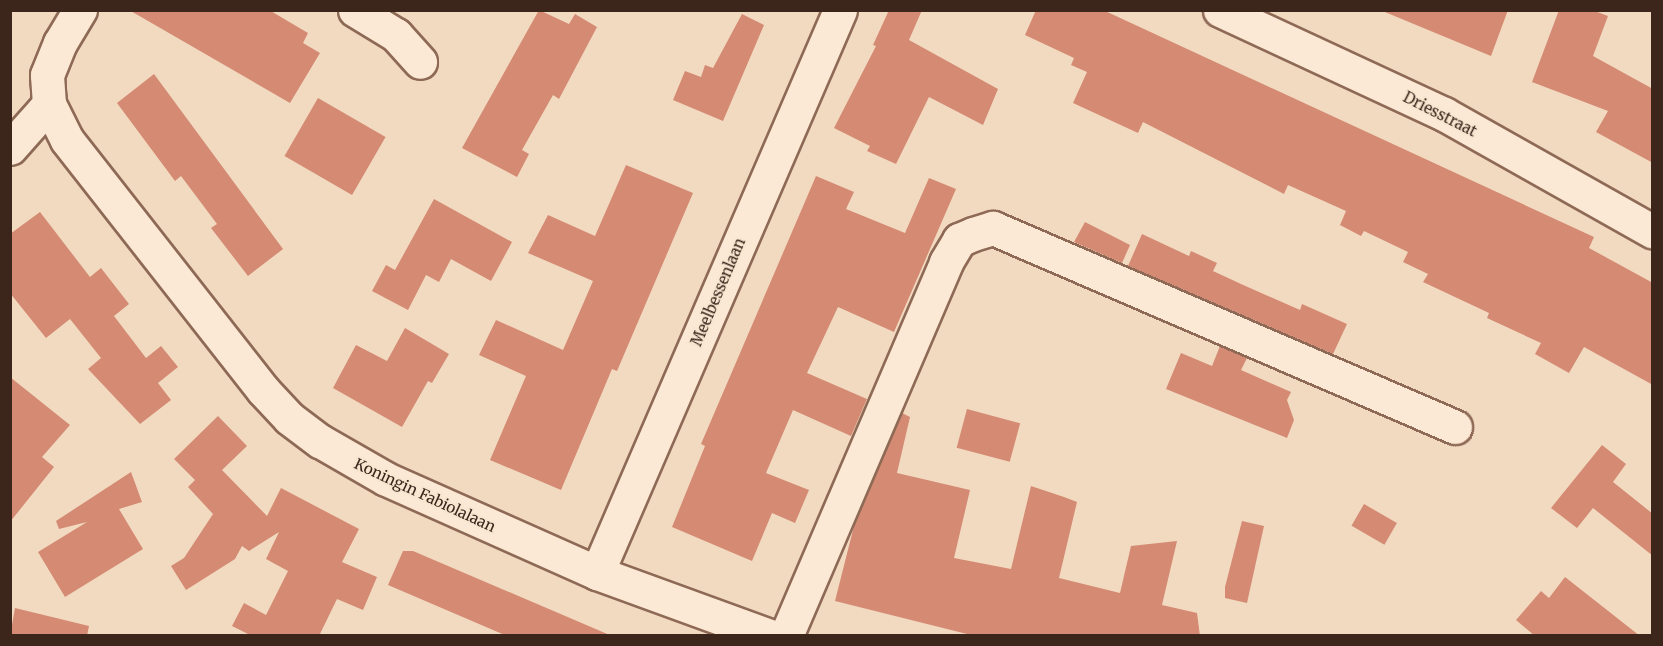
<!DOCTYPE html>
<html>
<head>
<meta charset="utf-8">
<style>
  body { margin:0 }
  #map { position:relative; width:1663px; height:646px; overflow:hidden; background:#f2dac1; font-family:Merriweather,serif }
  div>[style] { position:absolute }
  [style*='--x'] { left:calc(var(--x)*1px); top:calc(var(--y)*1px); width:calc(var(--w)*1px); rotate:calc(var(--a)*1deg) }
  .building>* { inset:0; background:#d48a73; transform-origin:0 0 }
  .roads { filter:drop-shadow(2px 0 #8e6a56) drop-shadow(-2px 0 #8e6a56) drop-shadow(0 2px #8e6a56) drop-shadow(0 -2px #8e6a56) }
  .minor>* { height:33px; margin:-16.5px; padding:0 16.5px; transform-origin:16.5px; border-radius:16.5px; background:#fce9d5 }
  span { translate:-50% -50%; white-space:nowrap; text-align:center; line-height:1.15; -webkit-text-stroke:4.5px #f9e6d1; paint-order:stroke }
  .street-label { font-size:15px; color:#3c261c }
  .frame { position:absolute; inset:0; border:12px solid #3c261c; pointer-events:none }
</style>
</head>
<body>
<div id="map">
  <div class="building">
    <i style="clip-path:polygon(129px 10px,269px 10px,308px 33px,303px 43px,320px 53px,290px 103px)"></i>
    <i style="clip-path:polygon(539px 10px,569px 24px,575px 14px,597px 27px,559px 99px,553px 95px,522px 150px,529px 154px,517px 177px,462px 148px)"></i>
    <i style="clip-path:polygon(889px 10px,922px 10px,909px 40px,998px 89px,983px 125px,929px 97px,896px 164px,867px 151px,870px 146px,834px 128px,876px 46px,873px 45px)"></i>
    <i style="clip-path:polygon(1036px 10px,1103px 10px,1594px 237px,1589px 248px,1653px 283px,1653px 385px,1584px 347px,1569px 373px,1535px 354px,1541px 343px,1487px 318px,1489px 313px,1423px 282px,1428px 274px,1403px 262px,1408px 252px,1364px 231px,1361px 236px,1340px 225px,1346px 211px,1288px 185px,1284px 194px,1143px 122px,1138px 133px,1073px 103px,1087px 72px,1071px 65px,1074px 58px,1025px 35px)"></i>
    <i style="clip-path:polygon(1380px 10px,1508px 10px,1491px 56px)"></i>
    <i style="clip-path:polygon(1559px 10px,1592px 10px,1608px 16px,1593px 56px,1653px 89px,1653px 163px,1596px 132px,1608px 111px,1532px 82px)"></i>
    <i style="clip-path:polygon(742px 14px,764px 25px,723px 121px,673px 100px,685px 71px,701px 77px,705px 65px,713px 68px)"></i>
    <i style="clip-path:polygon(154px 74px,283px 249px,248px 276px,211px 228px,217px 224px,181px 176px,175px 181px,117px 103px)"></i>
    <i style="left:318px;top:98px;width:78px;height:67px;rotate:30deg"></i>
    <i style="clip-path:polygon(626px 165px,693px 193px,617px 371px,612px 369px,561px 490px,490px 460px,526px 376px,479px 355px,496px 320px,563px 350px,593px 281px,528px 253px,548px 215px,595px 236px)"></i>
    <i style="clip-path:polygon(816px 176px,854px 192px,846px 209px,905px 233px,929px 178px,956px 189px,894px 332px,838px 307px,807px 373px,867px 399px,851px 436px,793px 410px,766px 473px,809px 490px,795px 523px,772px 513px,752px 561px,672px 527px,705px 446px,701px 444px)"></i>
    <i style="clip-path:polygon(434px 199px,512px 242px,491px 281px,451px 259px,439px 282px,426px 275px,408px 310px,372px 291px,386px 265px,395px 270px)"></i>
    <i style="clip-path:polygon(40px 212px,90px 277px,101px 268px,129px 304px,114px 316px,146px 358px,161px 346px,178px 367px,158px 383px,171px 400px,140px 424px,88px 369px,101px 358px,70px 319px,46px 338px,10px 293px,10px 234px)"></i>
    <i style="clip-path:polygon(1085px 222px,1130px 245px,1122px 263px,1074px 242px)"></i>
    <i style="clip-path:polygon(1142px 234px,1189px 256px,1191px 251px,1217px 263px,1213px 271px,1241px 284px,1300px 310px,1302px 304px,1347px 324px,1333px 354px,1128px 266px)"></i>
    <i style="clip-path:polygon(405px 328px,449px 354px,432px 383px,428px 381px,402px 427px,333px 388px,356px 345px,387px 361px)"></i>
    <i style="clip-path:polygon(1220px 346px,1247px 358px,1241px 370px,1291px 392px,1287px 400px,1294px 420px,1287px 438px,1166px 389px,1181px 353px,1212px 366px)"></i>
    <i style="clip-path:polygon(10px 377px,70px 425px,42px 457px,54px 467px,10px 522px)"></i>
    <i style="left:967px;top:409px;width:55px;height:40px;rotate:15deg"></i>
    <i style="clip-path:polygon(902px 413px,910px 417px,897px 473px,970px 490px,954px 558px,1011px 569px,1031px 486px,1064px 497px,1077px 502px,1059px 578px,1120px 593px,1131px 546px,1177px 541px,1162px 605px,1197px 613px,1200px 636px,975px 636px,835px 601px,855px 522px)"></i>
    <i style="clip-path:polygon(218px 416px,247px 446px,222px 470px,267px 516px,281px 488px,359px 529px,342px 562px,377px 577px,363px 610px,337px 599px,319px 636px,252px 636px,232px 626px,244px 603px,266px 615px,288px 571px,266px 559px,279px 532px,249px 551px,242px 546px,235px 559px,186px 590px,171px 566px,184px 558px,213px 514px,188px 487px,195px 480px,174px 459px)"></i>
    <i style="clip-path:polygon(1602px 445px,1626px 464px,1613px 482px,1653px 514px,1653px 556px,1593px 508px,1577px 528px,1551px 508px)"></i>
    <i style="clip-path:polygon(131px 472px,142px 502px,119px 509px,143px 549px,65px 597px,38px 552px,87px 522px,59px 529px,56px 521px)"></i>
    <i style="left:1364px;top:504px;width:38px;height:25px;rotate:30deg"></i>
    <i style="clip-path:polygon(1242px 521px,1264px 526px,1247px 603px,1225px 598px,1225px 587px)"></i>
    <i style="clip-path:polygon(403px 551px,413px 551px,612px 636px,507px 636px,388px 585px)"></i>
    <i style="clip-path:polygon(1565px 577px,1640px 636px,1535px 636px,1516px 620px,1541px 591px,1549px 598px)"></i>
    <i style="clip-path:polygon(15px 608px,89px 626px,87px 636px,10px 636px)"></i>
  </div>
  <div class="roads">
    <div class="minor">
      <i style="--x:355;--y:10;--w:48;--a:31.4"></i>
      <i style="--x:396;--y:35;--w:36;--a:48"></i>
      <i style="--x:1220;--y:10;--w:247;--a:24.9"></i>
      <i style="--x:1444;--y:114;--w:239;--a:29.4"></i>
      <i style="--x:49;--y:104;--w:40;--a:63.4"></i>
      <i style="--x:67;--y:140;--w:318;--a:51.9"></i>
      <i style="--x:263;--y:390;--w:38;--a:47"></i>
      <i style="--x:289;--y:418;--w:39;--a:37"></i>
      <i style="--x:320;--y:441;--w:76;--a:29.9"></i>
      <i style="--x:386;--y:479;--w:231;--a:24"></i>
      <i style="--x:597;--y:573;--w:184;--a:20"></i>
      <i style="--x:10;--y:148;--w:59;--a:-48.4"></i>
      <i style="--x:49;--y:104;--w:29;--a:-94"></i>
      <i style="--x:47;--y:75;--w:35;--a:-68"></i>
      <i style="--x:60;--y:43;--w:39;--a:-59"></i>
      <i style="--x:597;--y:573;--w:613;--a:-66.65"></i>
      <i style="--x:786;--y:636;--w:407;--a:-66.8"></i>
      <i style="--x:946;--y:262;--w:26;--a:-59"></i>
      <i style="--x:959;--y:240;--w:15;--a:-23"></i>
      <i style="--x:973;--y:234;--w:21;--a:-17"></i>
      <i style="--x:993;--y:228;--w:503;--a:23.3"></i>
    </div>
  </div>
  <div class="street-label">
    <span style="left:1440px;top:114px;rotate:27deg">Driesstraat</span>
    <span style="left:718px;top:292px;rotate:-67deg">Meelbessenlaan</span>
    <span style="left:425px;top:495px;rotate:25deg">Koningin Fabiolalaan</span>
  </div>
  <div class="frame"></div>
</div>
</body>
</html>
